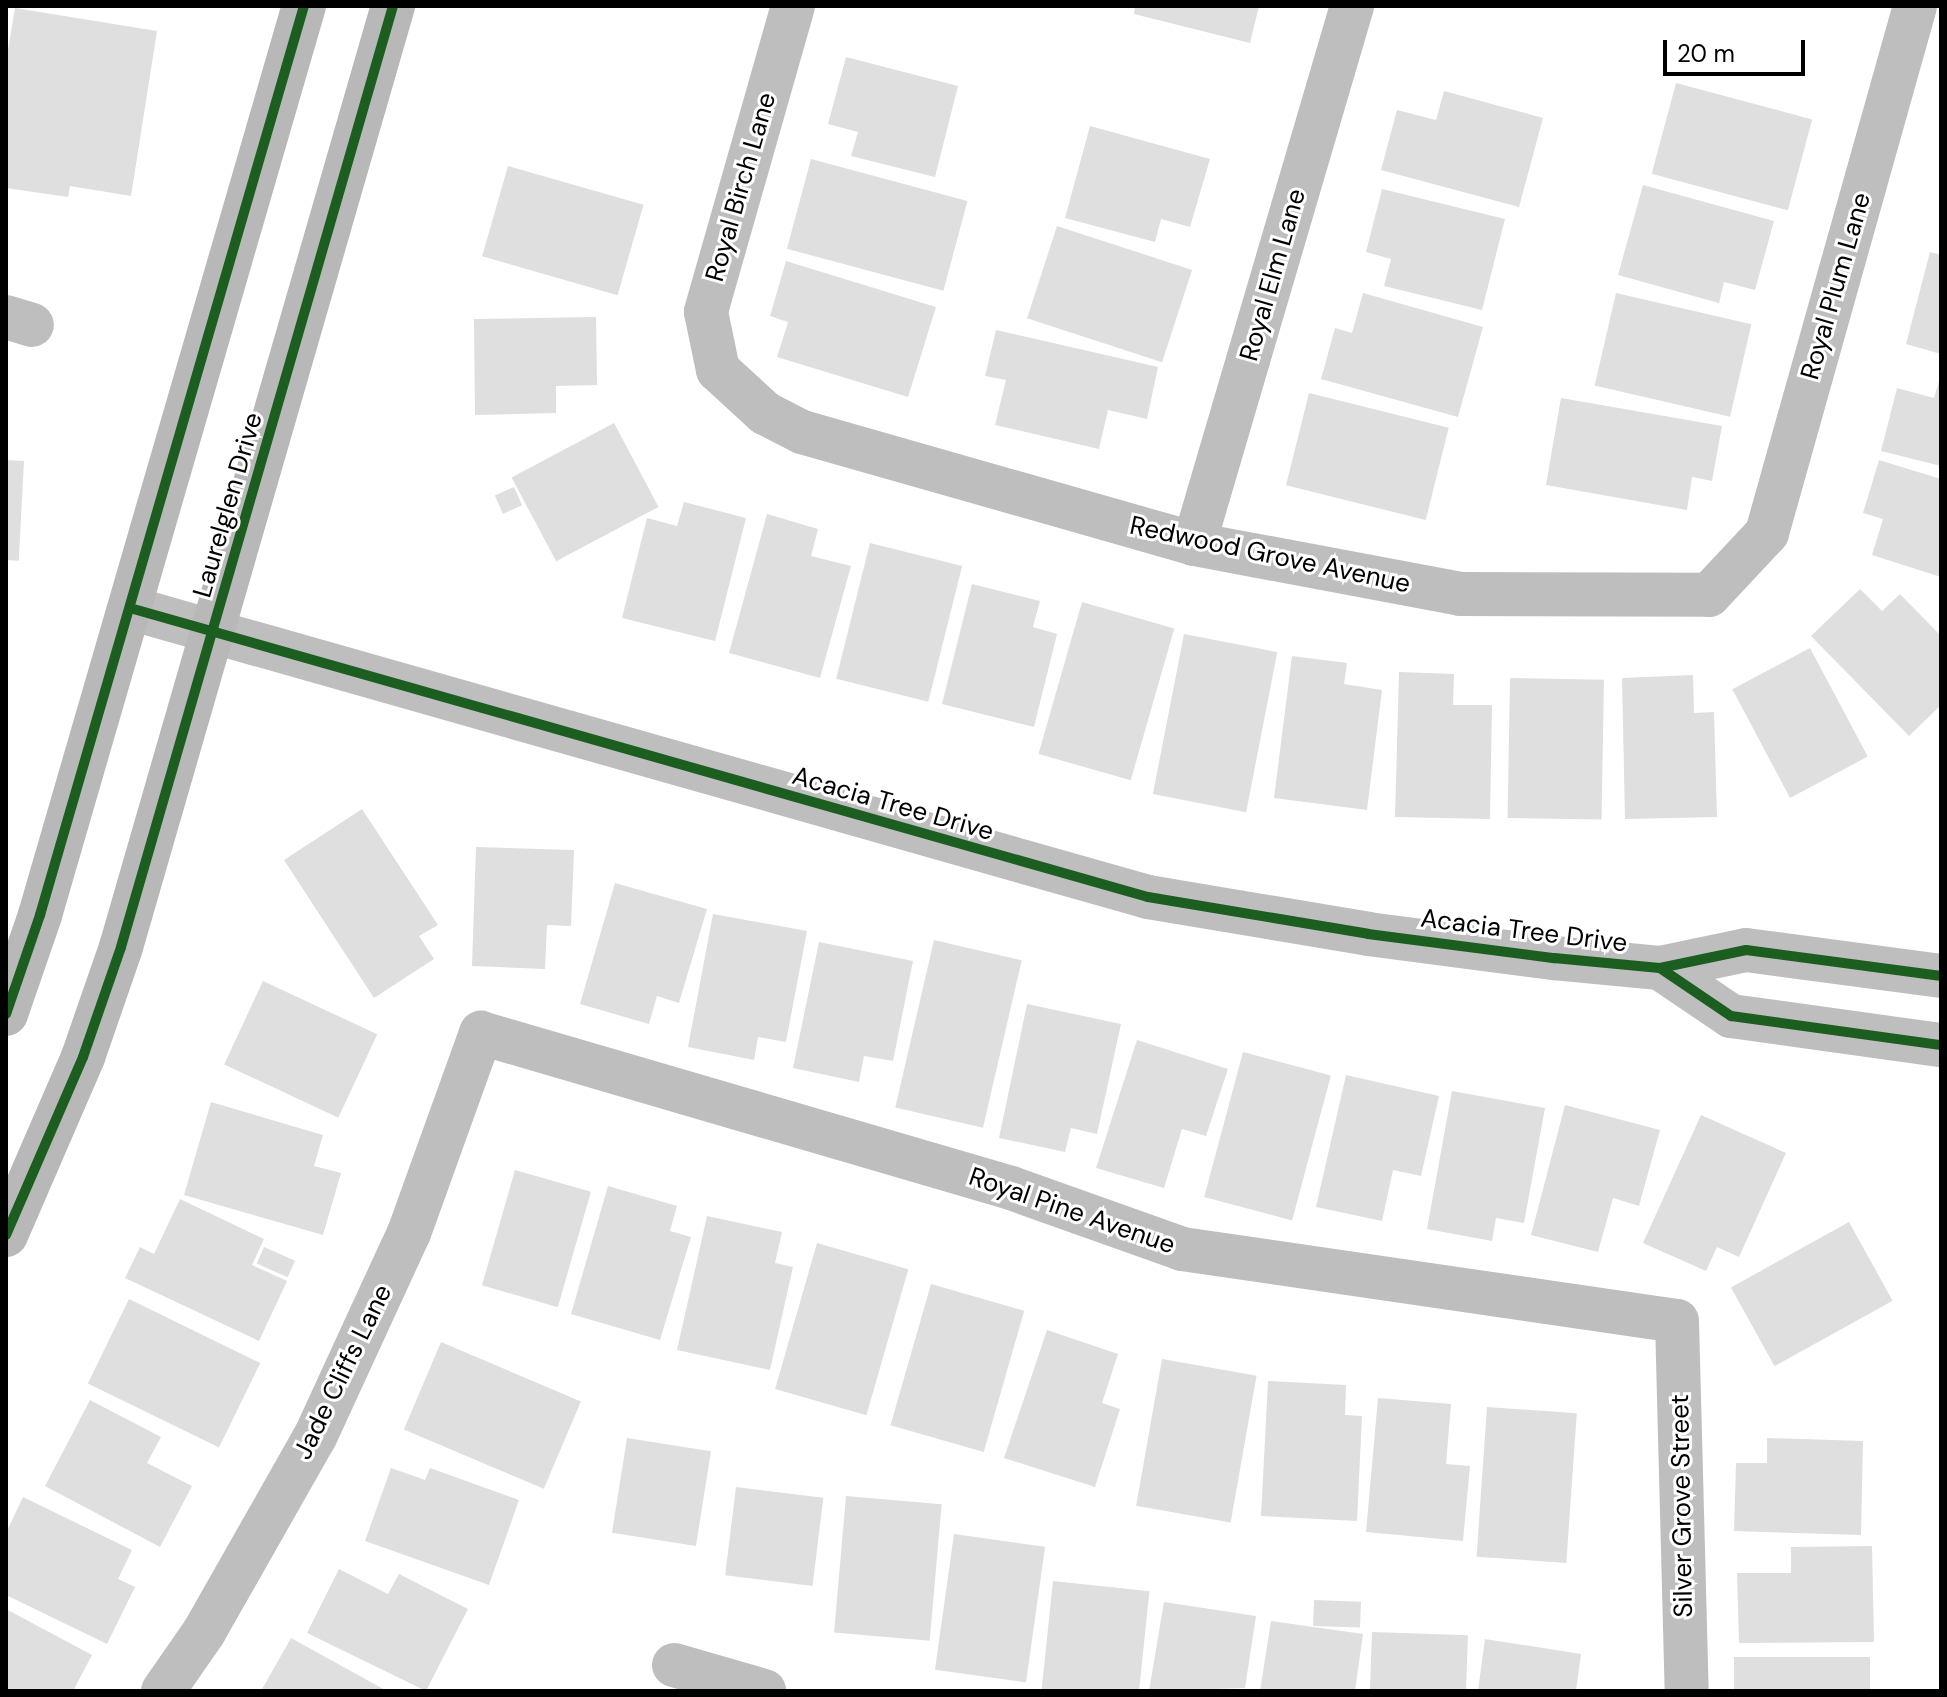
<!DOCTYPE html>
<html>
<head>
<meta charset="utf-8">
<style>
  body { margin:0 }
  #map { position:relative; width:1947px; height:1697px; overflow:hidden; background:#fff; font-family:"DM Sans",sans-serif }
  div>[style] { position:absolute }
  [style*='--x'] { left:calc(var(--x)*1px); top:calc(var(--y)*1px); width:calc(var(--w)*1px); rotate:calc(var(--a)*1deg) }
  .building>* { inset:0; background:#dfdfdf; transform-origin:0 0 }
  .street>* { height:44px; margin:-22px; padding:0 22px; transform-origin:22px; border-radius:22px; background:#bebebe }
  .secondary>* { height:44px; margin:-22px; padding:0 22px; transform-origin:22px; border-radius:22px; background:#b8b8b8 }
  .cycleway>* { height:10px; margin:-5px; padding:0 5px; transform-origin:5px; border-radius:5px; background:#1b5e20 }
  span { translate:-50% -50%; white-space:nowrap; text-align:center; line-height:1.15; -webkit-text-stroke:6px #fff; paint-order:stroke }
  .street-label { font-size:26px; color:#000 }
  .frame { position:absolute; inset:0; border:8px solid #000; pointer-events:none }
  .scale { position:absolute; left:1663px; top:40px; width:142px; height:36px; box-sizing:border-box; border:4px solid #000; border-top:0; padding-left:10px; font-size:24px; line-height:28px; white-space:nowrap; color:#000; -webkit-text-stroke:6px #fff; paint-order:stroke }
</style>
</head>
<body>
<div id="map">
  <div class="building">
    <i style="clip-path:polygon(1135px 6px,1259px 6px,1250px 43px,1134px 14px)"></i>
    <i style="clip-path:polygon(15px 8px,157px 31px,131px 196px,70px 186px,68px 197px,6px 188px,6px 62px)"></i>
    <i style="clip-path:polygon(846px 57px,958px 86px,935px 177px,851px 156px,858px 132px,828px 124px)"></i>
    <i style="left:1676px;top:83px;width:141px;height:94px;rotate:15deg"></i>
    <i style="clip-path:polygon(1444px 91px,1543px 118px,1519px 207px,1381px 170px,1397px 110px,1436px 120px)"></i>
    <i style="clip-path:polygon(1090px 126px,1210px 159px,1190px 227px,1161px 219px,1155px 242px,1065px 218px)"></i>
    <i style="left:811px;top:159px;width:162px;height:93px;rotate:15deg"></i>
    <i style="left:508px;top:166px;width:141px;height:94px;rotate:16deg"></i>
    <i style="clip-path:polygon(1643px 185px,1774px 221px,1755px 290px,1724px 282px,1719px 303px,1618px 275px)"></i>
    <i style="clip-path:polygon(1382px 189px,1505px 219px,1482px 310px,1384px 286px,1391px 259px,1366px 252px)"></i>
    <i style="left:1057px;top:226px;width:142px;height:97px;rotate:18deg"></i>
    <i style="clip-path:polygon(1930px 252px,1941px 255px,1941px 354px,1906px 344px)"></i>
    <i style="clip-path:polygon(786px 261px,936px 307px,908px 397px,777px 357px,788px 322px,770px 316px)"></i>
    <i style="clip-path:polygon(1363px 293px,1483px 327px,1458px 417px,1321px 379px,1335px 328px,1352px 333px)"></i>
    <i style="left:1616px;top:293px;width:139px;height:95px;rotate:13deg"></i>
    <i style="clip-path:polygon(596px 317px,597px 385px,556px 386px,556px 413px,475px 415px,474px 319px)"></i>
    <i style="clip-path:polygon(996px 330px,1158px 367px,1147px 419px,1108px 410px,1099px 449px,995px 425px,1006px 380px,985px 376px)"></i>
    <i style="clip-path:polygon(1941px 375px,1941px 466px,1881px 451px,1897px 388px,1934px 398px)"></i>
    <i style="left:1309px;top:393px;width:144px;height:95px;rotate:14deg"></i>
    <i style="clip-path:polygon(1561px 398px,1722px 426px,1712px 481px,1692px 477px,1687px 510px,1546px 485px)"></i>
    <i style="left:614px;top:423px;width:95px;height:116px;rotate:62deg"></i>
    <i style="left:6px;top:460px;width:18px;height:100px;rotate:3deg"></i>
    <i style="clip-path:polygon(1879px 460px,1941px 479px,1941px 577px,1872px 555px,1883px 519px,1863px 513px)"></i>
    <i style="left:514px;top:487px;width:20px;height:21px;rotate:66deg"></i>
    <i style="clip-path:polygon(684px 502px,746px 518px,715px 641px,622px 618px,647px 518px,677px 526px)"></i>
    <i style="clip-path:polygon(767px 514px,818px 529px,811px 556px,851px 566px,820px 678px,729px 653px)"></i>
    <i style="left:870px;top:543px;width:95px;height:140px;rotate:14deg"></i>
    <i style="clip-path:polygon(972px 584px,1040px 601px,1033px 627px,1057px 634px,1034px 727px,942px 704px)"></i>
    <i style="clip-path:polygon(1860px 589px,1882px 611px,1900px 594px,1941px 636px,1941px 705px,1909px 736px,1811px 636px)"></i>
    <i style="left:1082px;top:602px;width:96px;height:158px;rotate:16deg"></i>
    <i style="left:1184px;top:634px;width:95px;height:163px;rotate:11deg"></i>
    <i style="left:1810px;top:648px;width:123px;height:88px;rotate:62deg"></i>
    <i style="clip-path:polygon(1292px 656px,1347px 663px,1344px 684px,1382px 690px,1367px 810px,1274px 798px)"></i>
    <i style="clip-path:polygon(1399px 672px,1454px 674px,1453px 705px,1492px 705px,1490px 819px,1395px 817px)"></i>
    <i style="clip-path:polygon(1693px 675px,1694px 713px,1714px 712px,1717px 817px,1625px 819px,1622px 678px)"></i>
    <i style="left:1510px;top:678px;width:94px;height:140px;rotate:1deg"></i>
    <i style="clip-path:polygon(362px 809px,438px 925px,419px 936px,434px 959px,374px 998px,284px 860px)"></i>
    <i style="clip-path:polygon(476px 847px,574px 850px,571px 926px,547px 925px,545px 969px,472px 966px)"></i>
    <i style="clip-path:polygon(615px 883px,707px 909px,679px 1003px,657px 996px,649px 1024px,580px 1004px)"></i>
    <i style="clip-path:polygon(713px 914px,807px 931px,786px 1042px,758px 1037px,754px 1060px,688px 1047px)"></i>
    <i style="left:934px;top:940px;width:90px;height:172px;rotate:13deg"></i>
    <i style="clip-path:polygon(819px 942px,913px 961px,893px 1061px,864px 1056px,859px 1082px,793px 1068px)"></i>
    <i style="left:263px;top:981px;width:126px;height:92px;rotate:25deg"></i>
    <i style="clip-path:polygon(1027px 1004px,1121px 1024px,1097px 1134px,1071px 1128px,1065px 1152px,999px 1138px)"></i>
    <i style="clip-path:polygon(1137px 1040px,1228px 1069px,1206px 1136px,1182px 1129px,1164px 1188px,1096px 1168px)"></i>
    <i style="left:1243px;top:1052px;width:91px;height:150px;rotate:15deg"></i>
    <i style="clip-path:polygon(1346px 1075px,1439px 1096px,1421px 1176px,1393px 1170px,1382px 1221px,1316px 1207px)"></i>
    <i style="clip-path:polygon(1452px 1091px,1545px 1108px,1524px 1223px,1496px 1218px,1492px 1241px,1427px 1229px)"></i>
    <i style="clip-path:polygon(211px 1102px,323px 1135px,314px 1166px,341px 1173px,323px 1235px,184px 1195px)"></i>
    <i style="clip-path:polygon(1565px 1105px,1660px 1130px,1639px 1206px,1613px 1198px,1598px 1252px,1531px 1235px)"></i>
    <i style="clip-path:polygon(1701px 1115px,1786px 1153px,1739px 1257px,1717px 1247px,1706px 1271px,1643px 1243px)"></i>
    <i style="left:515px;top:1170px;width:79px;height:120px;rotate:16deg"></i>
    <i style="clip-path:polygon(608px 1186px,677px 1206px,670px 1231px,691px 1237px,660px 1340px,571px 1314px)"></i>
    <i style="clip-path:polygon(180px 1199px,264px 1239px,252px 1265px,287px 1281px,259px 1341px,125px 1278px,140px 1247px,154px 1254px)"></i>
    <i style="clip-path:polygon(707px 1216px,782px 1232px,775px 1263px,793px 1267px,770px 1370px,677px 1350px)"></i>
    <i style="left:1849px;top:1222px;width:90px;height:135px;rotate:61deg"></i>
    <i style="left:817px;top:1243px;width:95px;height:152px;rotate:16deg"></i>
    <i style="left:264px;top:1247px;width:34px;height:18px;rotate:24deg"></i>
    <i style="left:931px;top:1284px;width:97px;height:147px;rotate:16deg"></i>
    <i style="left:129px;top:1299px;width:146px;height:94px;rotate:26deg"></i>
    <i style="clip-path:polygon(1047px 1330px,1118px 1354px,1102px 1403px,1120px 1409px,1095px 1487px,1004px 1458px)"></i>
    <i style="left:441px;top:1342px;width:152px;height:95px;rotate:23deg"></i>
    <i style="left:1162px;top:1359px;width:96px;height:149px;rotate:10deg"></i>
    <i style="clip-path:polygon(1268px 1381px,1346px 1385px,1345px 1415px,1362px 1416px,1357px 1521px,1261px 1516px)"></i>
    <i style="clip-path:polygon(1378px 1398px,1451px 1404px,1446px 1464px,1470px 1466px,1463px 1541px,1366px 1532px)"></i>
    <i style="clip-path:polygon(90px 1400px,161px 1437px,147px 1463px,192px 1486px,160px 1547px,45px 1486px)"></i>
    <i style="left:1487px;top:1407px;width:90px;height:150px;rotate:4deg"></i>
    <i style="left:627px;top:1438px;width:85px;height:96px;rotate:9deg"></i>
    <i style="clip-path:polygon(1767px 1438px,1863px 1441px,1861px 1535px,1734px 1531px,1736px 1463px,1767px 1463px)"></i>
    <i style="clip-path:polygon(391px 1468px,425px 1480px,430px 1468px,519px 1500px,489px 1585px,365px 1541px)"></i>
    <i style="left:736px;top:1487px;width:88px;height:89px;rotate:7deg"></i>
    <i style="left:846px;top:1496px;width:96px;height:137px;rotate:5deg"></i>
    <i style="clip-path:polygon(23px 1497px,132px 1550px,118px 1579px,135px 1587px,107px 1644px,6px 1595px,6px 1533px)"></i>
    <i style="left:954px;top:1534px;width:92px;height:137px;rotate:8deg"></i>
    <i style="clip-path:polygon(1872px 1546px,1874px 1642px,1739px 1643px,1737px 1573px,1791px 1573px,1791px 1547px)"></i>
    <i style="clip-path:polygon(339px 1569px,388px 1594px,399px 1574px,468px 1609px,426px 1691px,307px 1633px)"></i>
    <i style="left:1053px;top:1581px;width:97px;height:111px;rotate:6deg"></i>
    <i style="left:1314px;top:1600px;width:47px;height:26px;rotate:2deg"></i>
    <i style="clip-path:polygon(1164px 1602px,1256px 1616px,1245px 1688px,1149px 1691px)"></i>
    <i style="clip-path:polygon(6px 1609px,92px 1655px,73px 1691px,6px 1691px)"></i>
    <i style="clip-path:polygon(1271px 1621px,1363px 1634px,1355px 1691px,1260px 1691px)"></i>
    <i style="left:1372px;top:1632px;width:96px;height:59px;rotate:2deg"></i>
    <i style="clip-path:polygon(291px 1638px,387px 1691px,261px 1691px)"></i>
    <i style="clip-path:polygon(1485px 1639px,1581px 1654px,1576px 1691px,1478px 1691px)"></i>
    <i style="left:1870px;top:1657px;width:34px;height:136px;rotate:90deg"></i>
  </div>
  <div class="street">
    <i style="--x:793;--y:6;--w:318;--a:105.9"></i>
    <i style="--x:706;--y:312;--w:59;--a:78.3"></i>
    <i style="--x:718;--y:370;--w:64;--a:42.5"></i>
    <i style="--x:765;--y:413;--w:42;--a:27.2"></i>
    <i style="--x:802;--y:432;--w:408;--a:15.9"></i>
    <i style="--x:1194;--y:544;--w:271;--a:10.6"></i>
    <i style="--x:1460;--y:594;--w:249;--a:0.2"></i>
    <i style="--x:1709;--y:595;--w:85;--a:-46.9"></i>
    <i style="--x:1767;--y:533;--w:547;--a:-74.31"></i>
    <i style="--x:6;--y:317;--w:27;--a:17"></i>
    <i style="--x:1194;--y:544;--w:561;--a:-73.63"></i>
    <i style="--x:130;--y:608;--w:1058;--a:15.85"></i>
    <i style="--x:1148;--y:897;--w:223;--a:9.5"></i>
    <i style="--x:1368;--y:934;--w:188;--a:7.4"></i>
    <i style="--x:1554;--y:958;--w:106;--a:5.4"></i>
    <i style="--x:1660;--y:968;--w:88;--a:-11.8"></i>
    <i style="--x:1746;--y:950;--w:197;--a:7.6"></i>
    <i style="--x:1660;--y:968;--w:86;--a:34.1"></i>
    <i style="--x:1731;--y:1016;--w:212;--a:7.9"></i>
    <i style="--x:674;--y:1665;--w:94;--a:16.1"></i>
    <i style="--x:163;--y:1691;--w:72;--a:-55.2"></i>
    <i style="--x:204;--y:1632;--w:224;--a:-60.4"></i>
    <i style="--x:315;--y:1437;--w:225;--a:-65.3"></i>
    <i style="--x:409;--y:1233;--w:213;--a:-70.2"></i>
    <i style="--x:481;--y:1033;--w:552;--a:16.3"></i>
    <i style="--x:1011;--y:1188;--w:182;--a:19.6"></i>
    <i style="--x:1182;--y:1249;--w:500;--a:8.28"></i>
    <i style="--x:1677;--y:1321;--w:370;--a:88.5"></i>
  </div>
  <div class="secondary">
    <i style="--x:6;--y:1014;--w:105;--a:-71"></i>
    <i style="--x:40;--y:915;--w:947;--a:-73.81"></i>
    <i style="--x:6;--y:1235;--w:194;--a:-66.6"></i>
    <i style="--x:83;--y:1057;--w:116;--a:-70.9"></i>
    <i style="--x:121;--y:947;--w:980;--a:-73.88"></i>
  </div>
  <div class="cycleway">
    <i style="--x:130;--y:608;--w:1058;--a:15.85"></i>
    <i style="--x:1148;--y:897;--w:223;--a:9.5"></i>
    <i style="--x:1368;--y:934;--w:188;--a:7.4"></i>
    <i style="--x:1554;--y:958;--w:106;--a:5.4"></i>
    <i style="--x:1660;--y:968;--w:88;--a:-11.8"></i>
    <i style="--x:1746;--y:950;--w:197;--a:7.6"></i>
    <i style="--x:1660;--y:968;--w:86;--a:34.1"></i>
    <i style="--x:1731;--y:1016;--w:212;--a:7.9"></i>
    <i style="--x:6;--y:1014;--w:105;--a:-71"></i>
    <i style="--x:40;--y:915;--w:947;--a:-73.81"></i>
    <i style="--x:6;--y:1235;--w:194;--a:-66.6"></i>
    <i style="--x:83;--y:1057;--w:116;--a:-70.9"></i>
    <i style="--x:121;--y:947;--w:980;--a:-73.88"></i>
  </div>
  <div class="street-label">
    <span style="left:741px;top:187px;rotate:-74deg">Royal Birch Lane</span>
    <span style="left:1273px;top:275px;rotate:-74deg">Royal Elm Lane</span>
    <span style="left:1836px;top:286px;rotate:-74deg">Royal Plum Lane</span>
    <span style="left:228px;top:505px;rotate:-74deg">Laurelglen Drive</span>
    <span style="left:1270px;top:555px;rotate:12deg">Redwood Grove Avenue</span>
    <span style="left:893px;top:804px;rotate:16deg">Acacia Tree Drive</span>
    <span style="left:1524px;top:931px;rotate:7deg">Acacia Tree Drive</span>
    <span style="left:1072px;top:1211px;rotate:19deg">Royal Pine Avenue</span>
    <span style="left:343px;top:1372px;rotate:-64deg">Jade Cliffs Lane</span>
    <span style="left:1682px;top:1506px;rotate:-91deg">Silver Grove Street</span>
  </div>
  <div class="frame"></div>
  <div class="scale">20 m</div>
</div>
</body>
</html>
